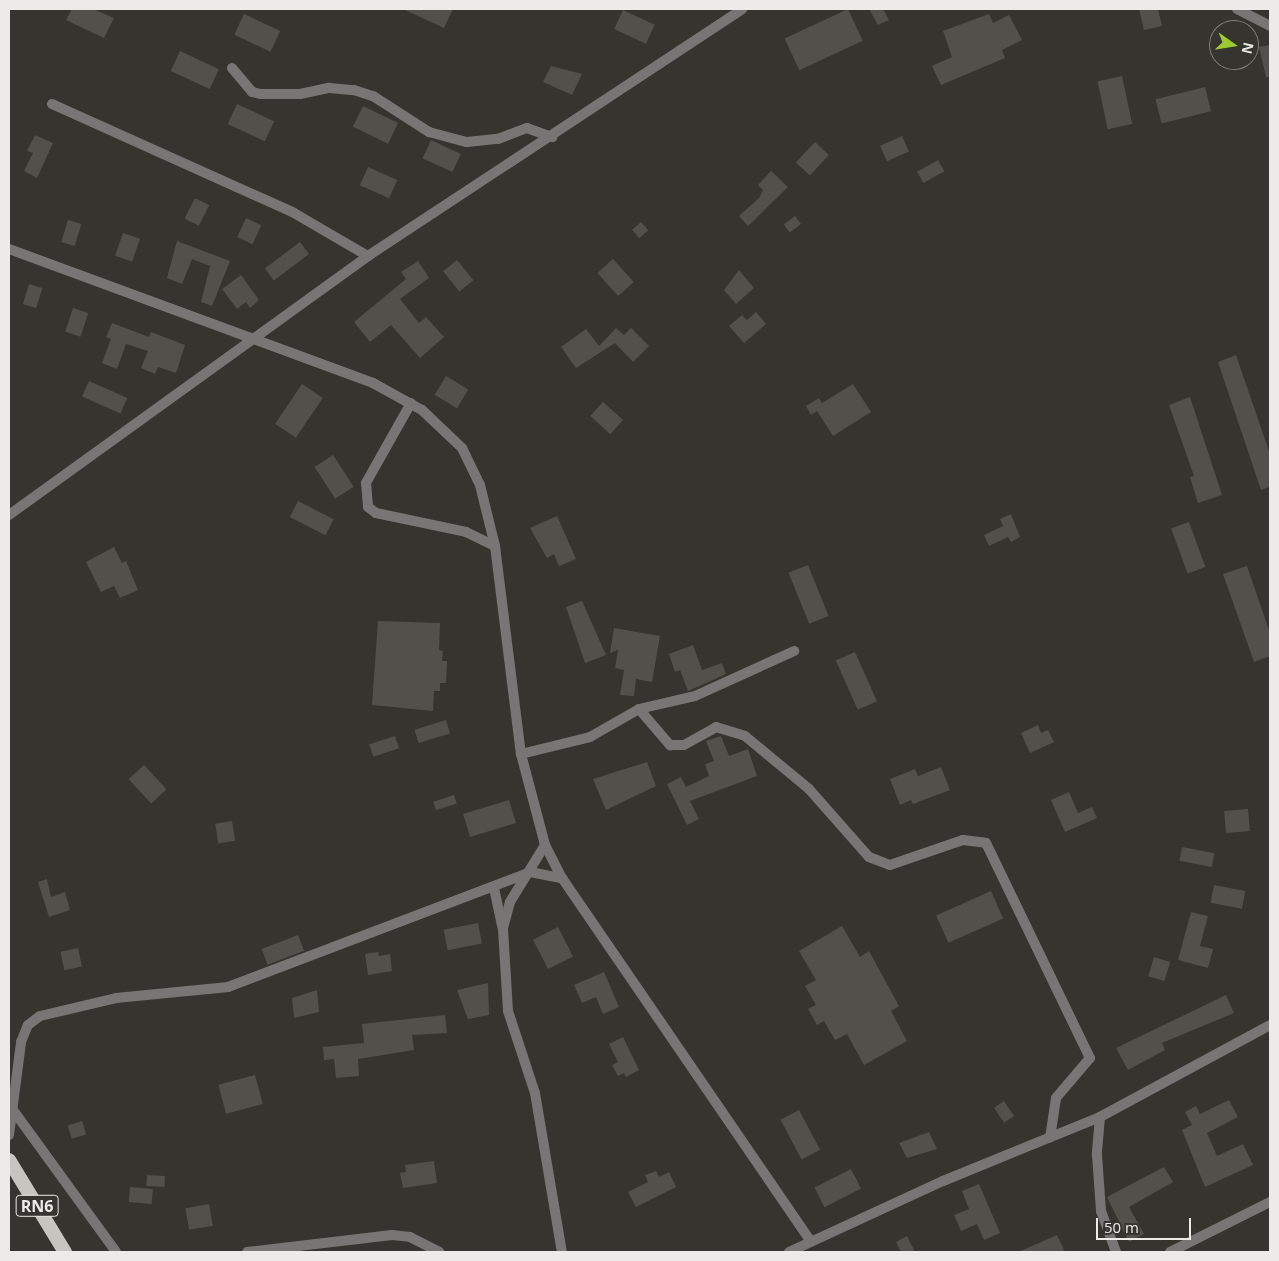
<!DOCTYPE html>
<html>
<head>
<meta charset="utf-8">
<style>
  body { margin:0 }
  #map { position:relative; width:1279px; height:1261px; overflow:hidden; background:#35342f; font-family:"Open Sans",sans-serif }
  div>[style] { position:absolute }
  [style*='--x'] { left:calc(var(--x)*1px); top:calc(var(--y)*1px); width:calc(var(--w)*1px); rotate:calc(var(--a)*1deg) }
  .building>* { inset:0; background:#51504b; transform-origin:0 0 }
  .minor>* { height:10px; margin:-5px; padding:0 5px; transform-origin:5px; border-radius:5px; background:#777674 }
  .tertiary>* { height:10px; margin:-5px; padding:0 5px; transform-origin:5px; border-radius:5px; background:#777674 }
  .trunk>* { height:14px; margin:-7px; padding:0 7px; transform-origin:7px; border-radius:7px; background:#c6c5c0 }
  span { translate:-50% -50%; white-space:nowrap; text-align:center; line-height:1.15; -webkit-text-stroke:5px #35342f; paint-order:stroke }
  .shield-label span { padding:1px 4px; background:#35342f; border:1px solid; border-radius:4px; -webkit-text-stroke-width:0 }
  .shield-label { font-size:16px; color:#ecebe8; font-weight:700 }
  .frame { position:absolute; inset:0; border:10px solid #ecebe8; pointer-events:none }
  .north { position:absolute; left:1209px; top:20px; width:50px; height:50px; box-sizing:border-box; background:#35342f; border:1px solid #7e7d79; border-radius:50%; rotate:103deg; font-size:14px; font-weight:700; line-height:20px; text-align:center; color:#ecebe8 }
  .north::after { content:''; display:block; margin:auto; width:18px; height:22px; background:#9dca30; clip-path:polygon(50% 0,100% 100%,50% 72%,0 100%) }
  .scale { position:absolute; left:1096px; top:1218px; width:95px; height:22px; box-sizing:border-box; border:2px solid #ecebe8; border-top:0; padding-left:6px; font-size:15px; line-height:18px; white-space:nowrap; color:#ecebe8; -webkit-text-stroke:4px #35342f; paint-order:stroke }
</style>
</head>
<body>
<div id="map">
  <div class="building">
    <i style="clip-path:polygon(72px 9px,93px 9px,114px 18px,104px 38px,66px 20px)"></i>
    <i style="clip-path:polygon(403px 9px,453px 9px,444px 28px)"></i>
    <i style="left:848px;top:9px;width:35px;height:70px;rotate:65deg"></i>
    <i style="clip-path:polygon(869px 9px,883px 9px,889px 20px,878px 25px)"></i>
    <i style="clip-path:polygon(1139px 9px,1158px 9px,1162px 26px,1144px 30px)"></i>
    <i style="left:623px;top:10px;width:35px;height:21px;rotate:25deg"></i>
    <i style="left:244px;top:14px;width:40px;height:23px;rotate:25deg"></i>
    <i style="clip-path:polygon(989px 14px,993px 23px,1009px 15px,1022px 40px,1002px 50px,1005px 58px,941px 85px,932px 66px,952px 57px,943px 31px)"></i>
    <i style="clip-path:polygon(1270px 45px,1270px 77px,1266px 77px,1259px 47px)"></i>
    <i style="left:180px;top:51px;width:43px;height:22px;rotate:25deg"></i>
    <i style="clip-path:polygon(551px 66px,582px 74px,572px 95px,543px 82px)"></i>
    <i style="left:1122px;top:76px;width:49px;height:25px;rotate:78deg"></i>
    <i style="left:1205px;top:87px;width:25px;height:51px;rotate:76deg"></i>
    <i style="left:237px;top:104px;width:41px;height:22px;rotate:25deg"></i>
    <i style="left:363px;top:106px;width:39px;height:23px;rotate:26deg"></i>
    <i style="clip-path:polygon(35px 135px,53px 143px,37px 178px,24px 171px,33px 153px,27px 151px)"></i>
    <i style="left:902px;top:136px;width:17px;height:24px;rotate:66deg"></i>
    <i style="left:431px;top:140px;width:33px;height:20px;rotate:25deg"></i>
    <i style="left:815px;top:142px;width:19px;height:28px;rotate:43deg"></i>
    <i style="left:938px;top:160px;width:13px;height:24px;rotate:61deg"></i>
    <i style="left:368px;top:167px;width:32px;height:20px;rotate:24deg"></i>
    <i style="clip-path:polygon(771px 171px,788px 187px,748px 226px,739px 216px,759px 198px,763px 190px,758px 185px)"></i>
    <i style="left:195px;top:198px;width:16px;height:23px;rotate:27deg"></i>
    <i style="left:795px;top:216px;width:10px;height:14px;rotate:53deg"></i>
    <i style="left:246px;top:218px;width:17px;height:21px;rotate:25deg"></i>
    <i style="left:68px;top:220px;width:14px;height:23px;rotate:17deg"></i>
    <i style="left:641px;top:222px;width:11px;height:12px;rotate:49deg"></i>
    <i style="left:123px;top:233px;width:18px;height:24px;rotate:19deg"></i>
    <i style="clip-path:polygon(177px 241px,230px 261px,212px 306px,201px 302px,210px 266px,192px 259px,182px 284px,167px 278px)"></i>
    <i style="left:300px;top:242px;width:15px;height:44px;rotate:53deg"></i>
    <i style="left:613px;top:259px;width:31px;height:21px;rotate:48deg"></i>
    <i style="left:457px;top:260px;width:26px;height:18px;rotate:51deg"></i>
    <i style="clip-path:polygon(418px 261px,429px 278px,400px 299px,419px 323px,426px 317px,444px 337px,420px 358px,391px 325px,370px 342px,354px 322px,406px 279px,401px 272px)"></i>
    <i style="clip-path:polygon(739px 270px,754px 288px,736px 304px,724px 290px)"></i>
    <i style="clip-path:polygon(241px 275px,259px 300px,250px 308px,246px 302px,237px 309px,222px 289px)"></i>
    <i style="left:29px;top:284px;width:14px;height:21px;rotate:17deg"></i>
    <i style="left:73px;top:308px;width:16px;height:25px;rotate:18deg"></i>
    <i style="clip-path:polygon(756px 312px,766px 324px,744px 343px,729px 326px,742px 315px,747px 320px)"></i>
    <i style="clip-path:polygon(112px 323px,149px 337px,151px 332px,185px 345px,176px 373px,158px 367px,155px 374px,141px 368px,148px 351px,126px 344px,117px 369px,102px 363px,111px 339px,106px 337px)"></i>
    <i style="clip-path:polygon(616px 328px,624px 335px,631px 328px,649px 346px,633px 362px,615px 343px,576px 368px,561px 347px,586px 329px,599px 346px)"></i>
    <i style="clip-path:polygon(1236px 355px,1270px 454px,1270px 487px,1261px 490px,1218px 362px)"></i>
    <i style="left:446px;top:376px;width:26px;height:22px;rotate:31deg"></i>
    <i style="left:89px;top:381px;width:42px;height:17px;rotate:24deg"></i>
    <i style="left:302px;top:384px;width:25px;height:48px;rotate:34deg"></i>
    <i style="clip-path:polygon(853px 384px,871px 412px,833px 436px,817px 411px,811px 415px,806px 406px,819px 398px,822px 403px)"></i>
    <i style="clip-path:polygon(1190px 397px,1222px 495px,1198px 503px,1190px 477px,1194px 476px,1169px 405px)"></i>
    <i style="left:603px;top:402px;width:27px;height:19px;rotate:42deg"></i>
    <i style="left:333px;top:455px;width:38px;height:22px;rotate:57deg"></i>
    <i style="left:298px;top:501px;width:40px;height:18px;rotate:27deg"></i>
    <i style="clip-path:polygon(1011px 514px,1020px 537px,1011px 542px,1008px 537px,989px 546px,984px 535px,1003px 526px,1000px 519px)"></i>
    <i style="clip-path:polygon(557px 516px,576px 559px,559px 566px,554px 554px,547px 558px,530px 528px)"></i>
    <i style="left:1189px;top:522px;width:48px;height:19px;rotate:70deg"></i>
    <i style="clip-path:polygon(114px 547px,122px 563px,126px 561px,138px 590px,120px 598px,114px 586px,101px 592px,86px 562px)"></i>
    <i style="left:808px;top:565px;width:55px;height:21px;rotate:68deg"></i>
    <i style="clip-path:polygon(1247px 566px,1270px 633px,1270px 656px,1254px 662px,1223px 574px)"></i>
    <i style="clip-path:polygon(582px 601px,606px 655px,585px 663px,566px 607px)"></i>
    <i style="clip-path:polygon(378px 621px,440px 623px,439px 650px,443px 651px,442px 661px,447px 661px,446px 683px,440px 683px,440px 691px,434px 691px,433px 711px,372px 705px)"></i>
    <i style="clip-path:polygon(614px 628px,660px 636px,652px 682px,636px 679px,634px 696px,620px 695px,624px 670px,615px 668px,618px 650px,610px 653px)"></i>
    <i style="clip-path:polygon(693px 645px,702px 670px,722px 663px,726px 674px,688px 691px,680px 670px,675px 672px,669px 654px)"></i>
    <i style="left:855px;top:652px;width:54px;height:21px;rotate:66deg"></i>
    <i style="left:446px;top:720px;width:14px;height:33px;rotate:73deg"></i>
    <i style="clip-path:polygon(1038px 725px,1041px 733px,1048px 730px,1054px 742px,1030px 753px,1021px 733px)"></i>
    <i style="left:395px;top:736px;width:13px;height:27px;rotate:72deg"></i>
    <i style="clip-path:polygon(721px 736px,729px 756px,748px 749px,757px 776px,690px 801px,699px 819px,687px 825px,667px 784px,681px 777px,686px 787px,709px 776px,705px 764px,714px 761px,706px 741px)"></i>
    <i style="clip-path:polygon(647px 762px,656px 786px,606px 810px,593px 779px)"></i>
    <i style="left:144px;top:765px;width:33px;height:21px;rotate:47deg"></i>
    <i style="clip-path:polygon(941px 767px,950px 790px,913px 804px,911px 800px,900px 805px,890px 779px,915px 769px,918px 776px)"></i>
    <i style="clip-path:polygon(1069px 792px,1078px 813px,1092px 807px,1097px 818px,1065px 832px,1051px 800px)"></i>
    <i style="left:454px;top:795px;width:9px;height:22px;rotate:72deg"></i>
    <i style="left:509px;top:800px;width:24px;height:48px;rotate:73deg"></i>
    <i style="left:1248px;top:809px;width:22px;height:24px;rotate:85deg"></i>
    <i style="left:232px;top:821px;width:20px;height:17px;rotate:81deg"></i>
    <i style="left:1182px;top:847px;width:33px;height:14px;rotate:11deg"></i>
    <i style="clip-path:polygon(47px 879px,51px 897px,65px 892px,70px 910px,49px 917px,38px 882px)"></i>
    <i style="left:1214px;top:885px;width:32px;height:18px;rotate:11deg"></i>
    <i style="left:991px;top:891px;width:30px;height:60px;rotate:66deg"></i>
    <i style="clip-path:polygon(1191px 912px,1208px 916px,1200px 946px,1213px 949px,1208px 968px,1178px 960px)"></i>
    <i style="left:478px;top:923px;width:21px;height:35px;rotate:79deg"></i>
    <i style="clip-path:polygon(842px 926px,860px 957px,869px 951px,899px 1006px,891px 1011px,907px 1041px,864px 1065px,847px 1034px,835px 1040px,824px 1021px,817px 1025px,808px 1009px,816px 1005px,805px 986px,816px 980px,799px 951px)"></i>
    <i style="left:558px;top:927px;width:33px;height:28px;rotate:63deg"></i>
    <i style="left:298px;top:935px;width:17px;height:39px;rotate:69deg"></i>
    <i style="left:78px;top:948px;width:19px;height:18px;rotate:78deg"></i>
    <i style="clip-path:polygon(378px 952px,379px 956px,390px 954px,392px 971px,368px 975px,365px 954px)"></i>
    <i style="left:1154px;top:957px;width:17px;height:20px;rotate:17deg"></i>
    <i style="clip-path:polygon(604px 972px,619px 1007px,603px 1014px,596px 997px,582px 1003px,574px 985px)"></i>
    <i style="clip-path:polygon(488px 983px,489px 1015px,468px 1019px,457px 990px)"></i>
    <i style="clip-path:polygon(317px 990px,319px 1012px,294px 1018px,292px 998px)"></i>
    <i style="clip-path:polygon(1226px 995px,1234px 1013px,1162px 1043px,1165px 1050px,1128px 1070px,1116px 1048px)"></i>
    <i style="clip-path:polygon(445px 1015px,447px 1033px,412px 1035px,414px 1050px,358px 1059px,359px 1076px,336px 1078px,334px 1059px,324px 1060px,323px 1047px,364px 1043px,362px 1024px)"></i>
    <i style="clip-path:polygon(623px 1037px,639px 1070px,626px 1077px,624px 1073px,618px 1076px,612px 1065px,618px 1062px,609px 1044px)"></i>
    <i style="left:255px;top:1075px;width:30px;height:38px;rotate:75deg"></i>
    <i style="clip-path:polygon(1229px 1100px,1238px 1117px,1207px 1133px,1217px 1156px,1243px 1144px,1253px 1165px,1205px 1187px,1182px 1130px,1192px 1125px,1185px 1112px,1196px 1106px,1200px 1114px)"></i>
    <i style="left:1004px;top:1101px;width:18px;height:12px;rotate:56deg"></i>
    <i style="left:799px;top:1110px;width:45px;height:21px;rotate:62deg"></i>
    <i style="left:82px;top:1121px;width:14px;height:15px;rotate:73deg"></i>
    <i style="clip-path:polygon(929px 1132px,937px 1149px,907px 1158px,899px 1143px)"></i>
    <i style="clip-path:polygon(434px 1161px,437px 1183px,403px 1188px,400px 1173px,406px 1172px,405px 1165px)"></i>
    <i style="clip-path:polygon(1164px 1167px,1173px 1182px,1129px 1207px,1144px 1234px,1129px 1242px,1107px 1197px)"></i>
    <i style="left:851px;top:1169px;width:22px;height:41px;rotate:63deg"></i>
    <i style="clip-path:polygon(656px 1171px,659px 1177px,669px 1172px,676px 1187px,636px 1207px,628px 1192px,648px 1182px,645px 1175px)"></i>
    <i style="left:147px;top:1175px;width:18px;height:11px;rotate:3deg"></i>
    <i style="clip-path:polygon(979px 1184px,1000px 1233px,984px 1240px,977px 1224px,961px 1231px,954px 1215px,969px 1209px,962px 1191px)"></i>
    <i style="left:130px;top:1187px;width:23px;height:15px;rotate:5deg"></i>
    <i style="left:209px;top:1204px;width:22px;height:24px;rotate:80deg"></i>
    <i style="clip-path:polygon(1057px 1235px,1065px 1252px,1018px 1252px)"></i>
    <i style="clip-path:polygon(907px 1236px,915px 1252px,901px 1252px,896px 1242px)"></i>
  </div>
  <div class="minor">
    <i style="--x:1237;--y:9;--w:37;--a:27"></i>
    <i style="--x:232;--y:68;--w:31;--a:50"></i>
    <i style="--x:252;--y:92;--w:9;--a:13"></i>
    <i style="--x:261;--y:94;--w:39;--a:0"></i>
    <i style="--x:300;--y:94;--w:30;--a:-12"></i>
    <i style="--x:329;--y:88;--w:25;--a:5"></i>
    <i style="--x:354;--y:90;--w:20;--a:18"></i>
    <i style="--x:373;--y:96;--w:67;--a:32.7"></i>
    <i style="--x:429;--y:132;--w:39;--a:15"></i>
    <i style="--x:467;--y:142;--w:31;--a:-6"></i>
    <i style="--x:498;--y:139;--w:31;--a:-21"></i>
    <i style="--x:527;--y:128;--w:27;--a:20"></i>
    <i style="--x:52;--y:104;--w:265;--a:24.2"></i>
    <i style="--x:294;--y:213;--w:86;--a:30.2"></i>
    <i style="--x:9;--y:249;--w:388;--a:20.2"></i>
    <i style="--x:373;--y:383;--w:56;--a:28.9"></i>
    <i style="--x:422;--y:410;--w:55;--a:43.5"></i>
    <i style="--x:462;--y:448;--w:41;--a:64.1"></i>
    <i style="--x:480;--y:485;--w:63;--a:76.2"></i>
    <i style="--x:495;--y:546;--w:210;--a:82.9"></i>
    <i style="--x:521;--y:754;--w:94;--a:75.2"></i>
    <i style="--x:545;--y:845;--w:37;--a:63"></i>
    <i style="--x:562;--y:878;--w:439;--a:55.6"></i>
    <i style="--x:411;--y:403;--w:92;--a:119.4"></i>
    <i style="--x:366;--y:483;--w:24;--a:85"></i>
    <i style="--x:368;--y:507;--w:10;--a:37"></i>
    <i style="--x:376;--y:513;--w:92;--a:11.9"></i>
    <i style="--x:466;--y:532;--w:32;--a:26"></i>
    <i style="--x:9;--y:515;--w:443;--a:-35.8"></i>
    <i style="--x:368;--y:256;--w:448;--a:-33.4"></i>
    <i style="--x:639;--y:709;--w:48;--a:49.3"></i>
    <i style="--x:670;--y:745;--w:14;--a:0"></i>
    <i style="--x:684;--y:745;--w:37;--a:-29"></i>
    <i style="--x:716;--y:727;--w:30;--a:17"></i>
    <i style="--x:745;--y:736;--w:83;--a:39.6"></i>
    <i style="--x:809;--y:789;--w:91;--a:48.6"></i>
    <i style="--x:869;--y:857;--w:22;--a:21"></i>
    <i style="--x:890;--y:865;--w:77;--a:-18.9"></i>
    <i style="--x:963;--y:840;--w:23;--a:7"></i>
    <i style="--x:986;--y:843;--w:239;--a:64.2"></i>
    <i style="--x:1090;--y:1058;--w:52;--a:130.4"></i>
    <i style="--x:1056;--y:1098;--w:40;--a:98.5"></i>
    <i style="--x:521;--y:754;--w:71;--a:-13.8"></i>
    <i style="--x:590;--y:737;--w:56;--a:-29.7"></i>
    <i style="--x:639;--y:709;--w:57;--a:-13.1"></i>
    <i style="--x:695;--y:696;--w:109;--a:-24.4"></i>
    <i style="--x:545;--y:845;--w:67;--a:121.6"></i>
    <i style="--x:510;--y:902;--w:28;--a:105"></i>
    <i style="--x:503;--y:929;--w:82;--a:86.5"></i>
    <i style="--x:508;--y:1011;--w:86;--a:71.8"></i>
    <i style="--x:535;--y:1093;--w:161;--a:80.4"></i>
    <i style="--x:494;--y:888;--w:39;--a:78"></i>
    <i style="--x:13;--y:1110;--w:175;--a:54"></i>
    <i style="--x:1100;--y:1117;--w:38;--a:95"></i>
    <i style="--x:1097;--y:1155;--w:56;--a:85.9"></i>
    <i style="--x:1101;--y:1211;--w:44;--a:69.9"></i>
    <i style="--x:9;--y:1135;--w:94;--a:-82.6"></i>
    <i style="--x:21;--y:1042;--w:18;--a:-68"></i>
    <i style="--x:28;--y:1025;--w:15;--a:-37"></i>
    <i style="--x:40;--y:1016;--w:78;--a:-13.3"></i>
    <i style="--x:116;--y:998;--w:113;--a:-5.6"></i>
    <i style="--x:228;--y:987;--w:323;--a:-20.8"></i>
    <i style="--x:530;--y:872;--w:33;--a:11"></i>
    <i style="--x:247;--y:1252;--w:146;--a:-6.7"></i>
    <i style="--x:392;--y:1235;--w:18;--a:6"></i>
    <i style="--x:410;--y:1237;--w:33;--a:27"></i>
    <i style="--x:1170;--y:1252;--w:112;--a:-26.6"></i>
  </div>
  <div class="tertiary">
    <i style="--x:789;--y:1252;--w:170;--a:-24.8"></i>
    <i style="--x:943;--y:1181;--w:170;--a:-22.2"></i>
    <i style="--x:1100;--y:1117;--w:193;--a:-28.4"></i>
  </div>
  <div class="trunk">
    <i style="--x:9;--y:1160;--w:108;--a:58.7"></i>
  </div>
  <div class="shield-label">
    <span style="left:37px;top:1206px">RN6</span>
  </div>
  <div class="frame"></div>
  <div class="north">N</div>
  <div class="scale">50 m</div>
</div>
</body>
</html>
